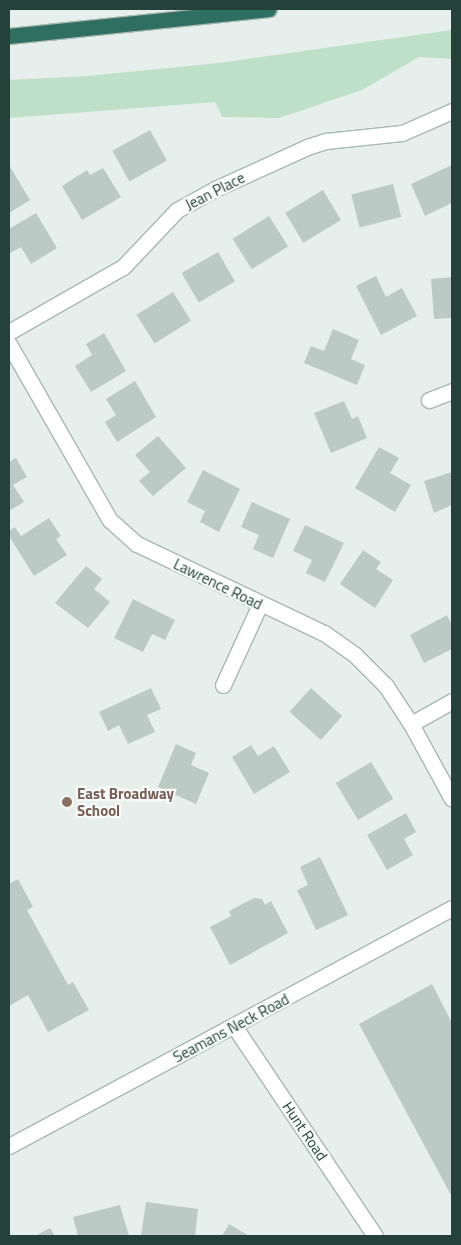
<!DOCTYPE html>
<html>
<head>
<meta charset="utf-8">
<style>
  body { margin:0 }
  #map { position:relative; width:461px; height:1245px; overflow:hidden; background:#e6efeb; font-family:"Titillium Web",sans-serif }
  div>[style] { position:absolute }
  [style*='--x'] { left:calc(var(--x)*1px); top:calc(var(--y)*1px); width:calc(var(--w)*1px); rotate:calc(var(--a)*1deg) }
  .green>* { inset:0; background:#bfe0c8 }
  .building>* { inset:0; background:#bbcac4; transform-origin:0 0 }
  .roads { filter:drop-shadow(1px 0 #a8b8b2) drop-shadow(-1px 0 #a8b8b2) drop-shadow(0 1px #a8b8b2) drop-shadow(0 -1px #a8b8b2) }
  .minor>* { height:15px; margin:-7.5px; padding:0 7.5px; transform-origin:7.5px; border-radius:7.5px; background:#fff }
  .secondary>* { height:15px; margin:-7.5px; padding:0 7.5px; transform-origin:7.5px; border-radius:7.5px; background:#fff }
  .motorway>* { height:15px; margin:-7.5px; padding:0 7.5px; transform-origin:7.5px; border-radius:7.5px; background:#2f6f62 }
  .dots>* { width:14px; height:14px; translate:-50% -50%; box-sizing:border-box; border:2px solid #f7fbf9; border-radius:50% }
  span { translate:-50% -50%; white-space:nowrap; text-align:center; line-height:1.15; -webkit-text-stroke:4.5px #f7fbf9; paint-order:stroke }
  .street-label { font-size:15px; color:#24423a }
  .education-label { font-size:15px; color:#785e54; font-weight:700 }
  .left { translate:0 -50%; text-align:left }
  .frame { position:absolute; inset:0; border:10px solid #24423a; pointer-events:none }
</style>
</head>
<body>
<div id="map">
  <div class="green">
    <i style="clip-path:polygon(452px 30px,452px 59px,419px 57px,362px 90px,279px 118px,222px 117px,215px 102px,9px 118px,9px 80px,87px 76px,219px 63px)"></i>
  </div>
  <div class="building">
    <i style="left:150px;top:130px;width:35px;height:43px;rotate:61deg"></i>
    <i style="clip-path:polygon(9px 165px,30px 200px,9px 213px)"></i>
    <i style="clip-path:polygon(452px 165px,452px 203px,425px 216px,411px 184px)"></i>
    <i style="clip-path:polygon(103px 168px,121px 197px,82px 220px,62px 186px,87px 170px,90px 175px)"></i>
    <i style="left:393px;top:184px;width:34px;height:43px;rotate:76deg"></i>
    <i style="left:323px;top:190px;width:35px;height:44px;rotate:59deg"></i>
    <i style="clip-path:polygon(36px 213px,57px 248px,31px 264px,21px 247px,10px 253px,9px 229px)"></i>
    <i style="left:269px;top:216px;width:36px;height:43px;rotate:58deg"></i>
    <i style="left:218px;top:252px;width:34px;height:42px;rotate:60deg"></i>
    <i style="clip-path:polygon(376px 276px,386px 297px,402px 288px,417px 316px,381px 335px,356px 286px)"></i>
    <i style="clip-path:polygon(452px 277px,452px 318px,434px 319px,431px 279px)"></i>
    <i style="left:173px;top:292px;width:34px;height:43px;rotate:58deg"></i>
    <i style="clip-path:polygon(333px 329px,359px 340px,351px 359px,365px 365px,357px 385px,304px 363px,311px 346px,324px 351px)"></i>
    <i style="clip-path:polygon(104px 333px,126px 371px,91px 392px,75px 366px,92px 355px,86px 344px)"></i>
    <i style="clip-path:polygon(135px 381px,156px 417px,117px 442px,105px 422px,116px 415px,106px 399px)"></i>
    <i style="clip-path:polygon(344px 401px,352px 419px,358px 416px,367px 438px,331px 453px,314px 413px)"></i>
    <i style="clip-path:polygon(158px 436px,186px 468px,153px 496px,139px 481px,150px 472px,135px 455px)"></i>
    <i style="clip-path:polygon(379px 447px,399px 458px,390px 473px,411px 485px,395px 512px,355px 488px)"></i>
    <i style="clip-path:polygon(16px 458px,27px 477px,13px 485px,24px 502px,9px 511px,9px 462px)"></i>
    <i style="clip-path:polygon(203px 470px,240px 489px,219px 532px,200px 522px,205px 511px,187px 502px)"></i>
    <i style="clip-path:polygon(452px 472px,452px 505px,434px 513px,424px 481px)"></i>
    <i style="clip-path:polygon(252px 502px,290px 519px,273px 558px,253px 549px,259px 535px,241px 527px)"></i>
    <i style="clip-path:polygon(49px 518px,61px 536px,56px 539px,67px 555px,34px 576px,9px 536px,9px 531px,15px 527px,21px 536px)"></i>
    <i style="clip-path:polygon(305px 525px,344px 543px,325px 582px,306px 573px,312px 560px,293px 551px)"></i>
    <i style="clip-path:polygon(363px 550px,381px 562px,376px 569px,393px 580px,375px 608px,340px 584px)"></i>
    <i style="clip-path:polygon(86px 566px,102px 579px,94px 589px,110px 602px,88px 628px,55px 603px)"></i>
    <i style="clip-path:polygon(133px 599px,175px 620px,165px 640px,152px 634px,143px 652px,114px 638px)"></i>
    <i style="clip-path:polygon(447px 615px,452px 625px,452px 649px,424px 663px,410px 635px)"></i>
    <i style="clip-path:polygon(151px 688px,161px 709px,147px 715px,155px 732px,128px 744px,119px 725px,108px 731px,99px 712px)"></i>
    <i style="left:311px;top:688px;width:42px;height:32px;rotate:42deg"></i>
    <i style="clip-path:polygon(176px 744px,196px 753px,191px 765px,209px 773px,196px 804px,158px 787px)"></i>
    <i style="clip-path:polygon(251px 745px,258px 756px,274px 746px,290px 772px,254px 794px,232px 757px)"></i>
    <i style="left:371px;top:762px;width:43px;height:41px;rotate:59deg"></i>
    <i style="clip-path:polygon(406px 813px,416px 832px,404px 839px,413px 855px,387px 870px,367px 835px)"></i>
    <i style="clip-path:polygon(320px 857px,348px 915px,316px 930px,297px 890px,308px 885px,300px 867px)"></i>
    <i style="clip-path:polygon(18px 879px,33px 907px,27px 910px,68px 985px,73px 982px,89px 1010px,48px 1032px,28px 995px,9px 1006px,9px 884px)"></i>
    <i style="clip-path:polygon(254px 898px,262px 899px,265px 905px,271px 901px,288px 933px,230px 965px,210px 927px,231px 916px,229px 911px)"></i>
    <i style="clip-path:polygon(432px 984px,452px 1023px,452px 1197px,359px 1024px)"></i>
    <i style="clip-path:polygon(146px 1202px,198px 1209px,195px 1236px,141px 1236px)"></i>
    <i style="clip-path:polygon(120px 1205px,129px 1236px,78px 1236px,73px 1217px)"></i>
    <i style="clip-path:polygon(229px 1224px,249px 1236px,222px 1236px)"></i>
    <i style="clip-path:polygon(50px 1228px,55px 1236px,35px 1236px)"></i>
  </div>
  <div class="roads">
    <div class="minor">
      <i style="--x:9;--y:332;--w:131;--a:-29.7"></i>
      <i style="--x:123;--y:267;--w:79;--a:-46.5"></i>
      <i style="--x:177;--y:210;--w:43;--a:-28.9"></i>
      <i style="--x:215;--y:189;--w:101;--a:-24.5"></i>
      <i style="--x:307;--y:147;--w:20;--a:-18"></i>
      <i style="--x:326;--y:141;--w:76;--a:-6"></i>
      <i style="--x:402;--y:133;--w:55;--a:-23.7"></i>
      <i style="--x:9;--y:344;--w:203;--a:60.2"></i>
      <i style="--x:110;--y:520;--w:36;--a:42"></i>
      <i style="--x:137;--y:544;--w:207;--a:25.5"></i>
      <i style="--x:324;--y:633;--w:38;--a:35"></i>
      <i style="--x:355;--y:655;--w:44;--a:45"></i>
      <i style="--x:386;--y:686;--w:45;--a:56.7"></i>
      <i style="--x:411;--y:724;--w:85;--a:61.3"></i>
      <i style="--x:429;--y:400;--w:25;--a:-21"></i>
      <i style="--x:223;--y:685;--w:89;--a:-65.4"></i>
      <i style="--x:411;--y:724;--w:47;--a:-29.3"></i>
      <i style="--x:234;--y:1026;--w:253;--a:56.1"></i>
    </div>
    <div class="secondary">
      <i style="--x:9;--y:1146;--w:503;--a:-28.25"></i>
    </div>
    <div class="motorway">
      <i style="--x:9;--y:36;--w:261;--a:-5.9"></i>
    </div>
  </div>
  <div class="dots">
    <i style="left:67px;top:802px;background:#8d6e63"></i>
  </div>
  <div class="street-label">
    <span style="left:215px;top:191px;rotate:-27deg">Jean Place</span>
    <span style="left:218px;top:584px;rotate:26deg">Lawrence Road</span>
    <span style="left:231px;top:1028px;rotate:-28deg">Seamans Neck Road</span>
    <span style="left:305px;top:1131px;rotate:56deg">Hunt Road</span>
  </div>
  <div class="education-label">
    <span class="left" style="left:77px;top:802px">East Broadway<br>School</span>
  </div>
  <div class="frame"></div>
</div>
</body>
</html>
